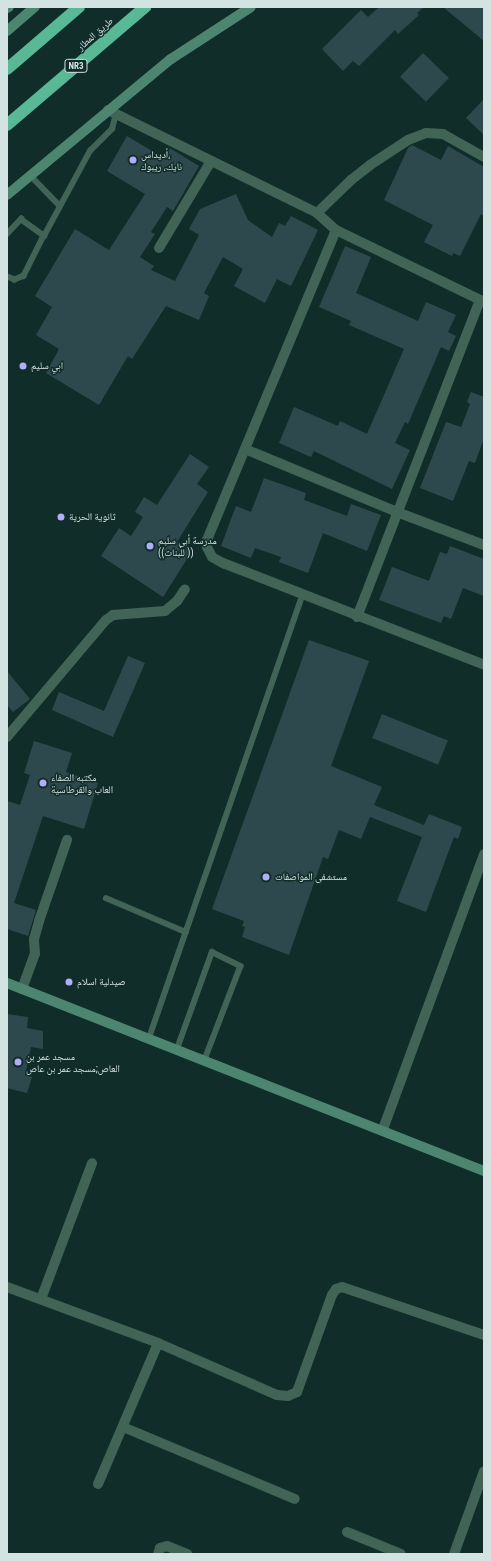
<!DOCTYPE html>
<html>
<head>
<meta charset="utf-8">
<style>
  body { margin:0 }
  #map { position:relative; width:491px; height:1561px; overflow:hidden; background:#112d2a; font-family:"Roboto Condensed","Noto Naskh Arabic",sans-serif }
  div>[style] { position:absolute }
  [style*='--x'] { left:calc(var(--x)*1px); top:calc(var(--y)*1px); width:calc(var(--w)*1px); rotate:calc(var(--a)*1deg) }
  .building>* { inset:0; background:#2e494d; transform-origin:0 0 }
  .lane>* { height:5.5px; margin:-2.75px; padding:0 2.75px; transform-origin:2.75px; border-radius:2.75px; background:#416456 }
  .street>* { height:10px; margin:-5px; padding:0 5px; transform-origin:5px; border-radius:5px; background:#416456 }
  .secondary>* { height:10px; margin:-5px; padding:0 5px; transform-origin:5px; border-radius:5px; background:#4c8670 }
  .highway>* { height:12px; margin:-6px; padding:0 6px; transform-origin:6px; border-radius:6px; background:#59b895 }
  .dots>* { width:11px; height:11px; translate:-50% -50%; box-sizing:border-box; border:2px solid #112d2a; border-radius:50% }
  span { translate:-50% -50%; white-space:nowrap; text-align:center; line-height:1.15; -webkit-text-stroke:3px #112d2a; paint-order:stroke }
  .shield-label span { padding:1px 3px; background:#112d2a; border:1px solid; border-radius:3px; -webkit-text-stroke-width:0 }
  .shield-label { font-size:9px; color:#d3e3e1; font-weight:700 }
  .street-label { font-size:10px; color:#d3e3e1 }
  .poi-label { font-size:10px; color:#d3e3e1 }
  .left { translate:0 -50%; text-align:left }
  .frame { position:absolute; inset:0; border:8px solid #d3e3e1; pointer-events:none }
</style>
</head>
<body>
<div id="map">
  <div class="building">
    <i style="clip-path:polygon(379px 7px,424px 7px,417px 13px,419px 15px,398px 34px,395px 30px,359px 66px,353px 61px,343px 71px,322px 49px,361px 10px,368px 17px)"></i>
    <i style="clip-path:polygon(443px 7px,484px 7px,484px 41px)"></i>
    <i style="left:423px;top:53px;width:36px;height:33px;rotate:44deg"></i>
    <i style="clip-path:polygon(484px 99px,484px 135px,466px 118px)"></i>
    <i style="clip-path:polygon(127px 136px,162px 157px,168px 147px,199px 166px,173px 211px,167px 207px,151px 232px,155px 234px,140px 257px,154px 266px,151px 270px,175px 281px,199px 235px,189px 229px,200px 209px,236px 194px,248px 220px,272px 237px,279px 223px,285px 226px,291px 216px,318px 230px,291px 286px,277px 279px,265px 303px,234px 286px,243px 269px,223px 257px,204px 293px,209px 296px,199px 320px,166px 306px,132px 359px,128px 356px,99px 405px,46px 373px,59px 349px,36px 335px,52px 307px,35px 296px,75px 229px,109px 250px,145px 194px,107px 171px)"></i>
    <i style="clip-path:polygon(412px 145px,441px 160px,448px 146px,484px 167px,484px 216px,481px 214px,460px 256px,453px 253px,452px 256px,424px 242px,433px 225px,384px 200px,408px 148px)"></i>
    <i style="clip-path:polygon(345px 246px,371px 257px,356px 293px,418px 321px,426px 302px,456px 315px,448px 332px,456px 336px,449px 351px,441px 347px,408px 424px,405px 422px,395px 443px,410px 450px,392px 489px,314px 451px,311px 457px,279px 443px,294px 407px,338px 426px,340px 421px,367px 434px,404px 349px,349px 325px,351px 321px,319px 307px)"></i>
    <i style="clip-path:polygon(471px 392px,484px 397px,484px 438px,475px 463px,469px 461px,453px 501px,420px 488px,446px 422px,461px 427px,470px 404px,467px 402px)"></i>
    <i style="clip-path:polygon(190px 454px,209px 467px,197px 484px,208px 492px,177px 542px,192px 551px,163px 597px,101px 556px,119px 528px,131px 536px,143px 517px,135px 512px,144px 497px,157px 505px)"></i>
    <i style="clip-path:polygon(264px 478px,306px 493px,304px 500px,347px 516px,351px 504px,381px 515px,367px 551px,323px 533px,308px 573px,279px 562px,281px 557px,255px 548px,251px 558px,221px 546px,236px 506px,251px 512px)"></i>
    <i style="clip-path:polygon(450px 546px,484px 559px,484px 596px,463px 588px,451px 619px,444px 616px,441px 623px,379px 600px,392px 567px,429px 581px,440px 552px,447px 554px)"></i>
    <i style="clip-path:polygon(309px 640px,369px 661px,331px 766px,382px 787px,374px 805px,424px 825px,429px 814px,462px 827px,458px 839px,454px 837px,426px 912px,397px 901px,422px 837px,370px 817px,361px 839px,339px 830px,328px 859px,323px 857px,289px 955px,242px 937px,245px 927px,242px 926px,244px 921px,212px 909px)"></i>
    <i style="clip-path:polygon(128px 656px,145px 663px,113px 737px,52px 710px,59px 692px,104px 711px)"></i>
    <i style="clip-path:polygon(7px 671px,30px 699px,13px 712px,7px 705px)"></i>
    <i style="left:382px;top:714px;width:71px;height:26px;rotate:22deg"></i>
    <i style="clip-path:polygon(34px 741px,72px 753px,66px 772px,98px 783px,84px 829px,43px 816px,14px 903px,36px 910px,28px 936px,7px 929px,7px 801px,20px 805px,30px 775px,24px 773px)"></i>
    <i style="clip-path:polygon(7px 1014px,28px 1017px,27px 1028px,43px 1031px,43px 1049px,31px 1047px,25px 1075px,32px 1077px,27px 1093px,7px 1088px)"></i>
  </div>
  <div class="lane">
    <i style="--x:30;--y:175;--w:43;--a:45.9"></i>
    <i style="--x:7;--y:234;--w:21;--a:-47"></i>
    <i style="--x:21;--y:219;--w:29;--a:36"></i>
    <i style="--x:44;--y:236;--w:45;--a:116.6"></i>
    <i style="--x:24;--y:276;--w:10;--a:156"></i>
    <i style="--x:15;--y:280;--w:9;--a:-159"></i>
    <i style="--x:44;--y:236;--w:97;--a:-61.6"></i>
    <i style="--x:90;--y:151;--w:31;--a:-45"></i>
    <i style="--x:112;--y:129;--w:16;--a:-75"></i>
    <i style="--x:106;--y:898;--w:87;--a:23"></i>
    <i style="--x:149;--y:1038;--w:469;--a:-70.9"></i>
    <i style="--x:177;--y:1049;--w:103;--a:-70.2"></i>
    <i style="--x:212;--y:952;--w:32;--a:26"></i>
    <i style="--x:241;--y:966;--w:101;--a:111"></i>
  </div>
  <div class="street">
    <i style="--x:108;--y:110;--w:233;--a:26.2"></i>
    <i style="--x:317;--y:213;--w:25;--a:42"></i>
    <i style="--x:336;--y:230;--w:165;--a:25.9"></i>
    <i style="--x:317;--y:213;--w:47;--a:-44.1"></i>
    <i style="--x:351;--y:180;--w:24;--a:-38"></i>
    <i style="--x:370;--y:165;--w:45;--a:-33.3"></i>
    <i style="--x:408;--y:140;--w:19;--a:-21"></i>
    <i style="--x:426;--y:133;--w:17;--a:3"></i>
    <i style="--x:443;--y:134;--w:47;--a:29.3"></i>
    <i style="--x:336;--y:230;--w:336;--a:112.6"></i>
    <i style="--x:207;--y:540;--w:7;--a:90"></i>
    <i style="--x:207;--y:547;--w:11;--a:63"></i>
    <i style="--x:212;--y:557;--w:13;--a:29"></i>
    <i style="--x:223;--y:563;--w:280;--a:21.3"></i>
    <i style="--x:159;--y:248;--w:101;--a:-59.1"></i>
    <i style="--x:245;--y:449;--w:165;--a:22.5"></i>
    <i style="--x:397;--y:512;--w:93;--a:20.8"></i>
    <i style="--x:357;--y:617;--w:340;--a:-68.8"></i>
    <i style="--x:7;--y:737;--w:153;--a:-49.8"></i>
    <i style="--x:106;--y:620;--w:9;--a:-36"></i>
    <i style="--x:113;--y:615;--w:52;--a:-4.4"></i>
    <i style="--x:165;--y:611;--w:16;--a:-40"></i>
    <i style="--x:177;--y:601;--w:14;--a:-56"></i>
    <i style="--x:22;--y:989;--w:37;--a:-70"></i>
    <i style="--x:35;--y:954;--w:15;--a:-94"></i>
    <i style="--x:34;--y:939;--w:19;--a:-74"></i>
    <i style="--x:39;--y:921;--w:86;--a:-70.9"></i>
    <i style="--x:383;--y:1129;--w:293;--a:-69.8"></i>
    <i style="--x:7;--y:1287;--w:161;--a:20.3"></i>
    <i style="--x:158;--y:1343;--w:130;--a:23.6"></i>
    <i style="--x:277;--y:1395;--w:11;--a:5"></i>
    <i style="--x:288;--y:1396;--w:10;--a:-24"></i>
    <i style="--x:297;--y:1392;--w:103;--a:-70.2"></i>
    <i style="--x:332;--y:1295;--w:7;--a:-56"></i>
    <i style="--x:336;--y:1289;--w:6;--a:-18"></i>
    <i style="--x:342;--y:1287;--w:150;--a:18.7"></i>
    <i style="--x:41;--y:1299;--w:145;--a:-69.4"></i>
    <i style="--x:123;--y:1427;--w:186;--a:22.7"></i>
    <i style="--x:98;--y:1484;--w:153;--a:-66.9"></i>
    <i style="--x:347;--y:1532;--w:58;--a:22.2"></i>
    <i style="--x:158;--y:1554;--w:6;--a:-72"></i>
    <i style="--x:160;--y:1548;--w:7;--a:-16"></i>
    <i style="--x:167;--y:1546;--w:22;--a:22"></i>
    <i style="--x:454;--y:1554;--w:88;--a:-70.1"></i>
  </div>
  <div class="secondary">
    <i style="--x:7;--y:8;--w:2;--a:-27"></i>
    <i style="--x:7;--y:31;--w:37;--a:-41"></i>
    <i style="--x:7;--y:195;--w:213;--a:-39.7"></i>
    <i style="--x:171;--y:59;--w:95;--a:-33"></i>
    <i style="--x:7;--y:983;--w:513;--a:21.51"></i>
  </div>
  <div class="highway">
    <i style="--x:7;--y:69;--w:95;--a:-40.7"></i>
    <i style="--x:7;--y:125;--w:182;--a:-40.5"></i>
  </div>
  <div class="dots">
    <i style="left:133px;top:160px;background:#aeaefa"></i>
    <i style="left:23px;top:366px;background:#aeaefa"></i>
    <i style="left:61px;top:517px;background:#aeaefa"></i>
    <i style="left:150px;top:546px;background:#aeaefa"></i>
    <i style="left:43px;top:783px;background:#aeaefa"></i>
    <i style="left:266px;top:877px;background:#aeaefa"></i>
    <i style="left:69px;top:982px;background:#aeaefa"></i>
    <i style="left:18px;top:1062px;background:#aeaefa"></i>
  </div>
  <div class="shield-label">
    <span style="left:76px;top:66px">NR3</span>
  </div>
  <div class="street-label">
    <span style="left:95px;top:34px;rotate:-41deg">طريق المطار</span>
  </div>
  <div class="poi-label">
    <span class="left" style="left:141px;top:160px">أديداس،<br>نايك، ريبوك</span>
    <span class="left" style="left:31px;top:366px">ابي سليم</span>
    <span class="left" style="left:69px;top:517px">ثانوية الحرية</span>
    <span class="left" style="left:158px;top:546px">مدرسة أبي سليم<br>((للبنات ))</span>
    <span class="left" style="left:51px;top:783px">مكتبه الصفاء<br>العاب والقرطاسية</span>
    <span class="left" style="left:275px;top:877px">مستشفى المواصفات</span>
    <span class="left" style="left:77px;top:982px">صيدلية اسلام</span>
    <span class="left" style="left:26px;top:1062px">مسجد عمر بن<br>العاص;مسجد عمر بن عاص</span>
  </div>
  <div class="frame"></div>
</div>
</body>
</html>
